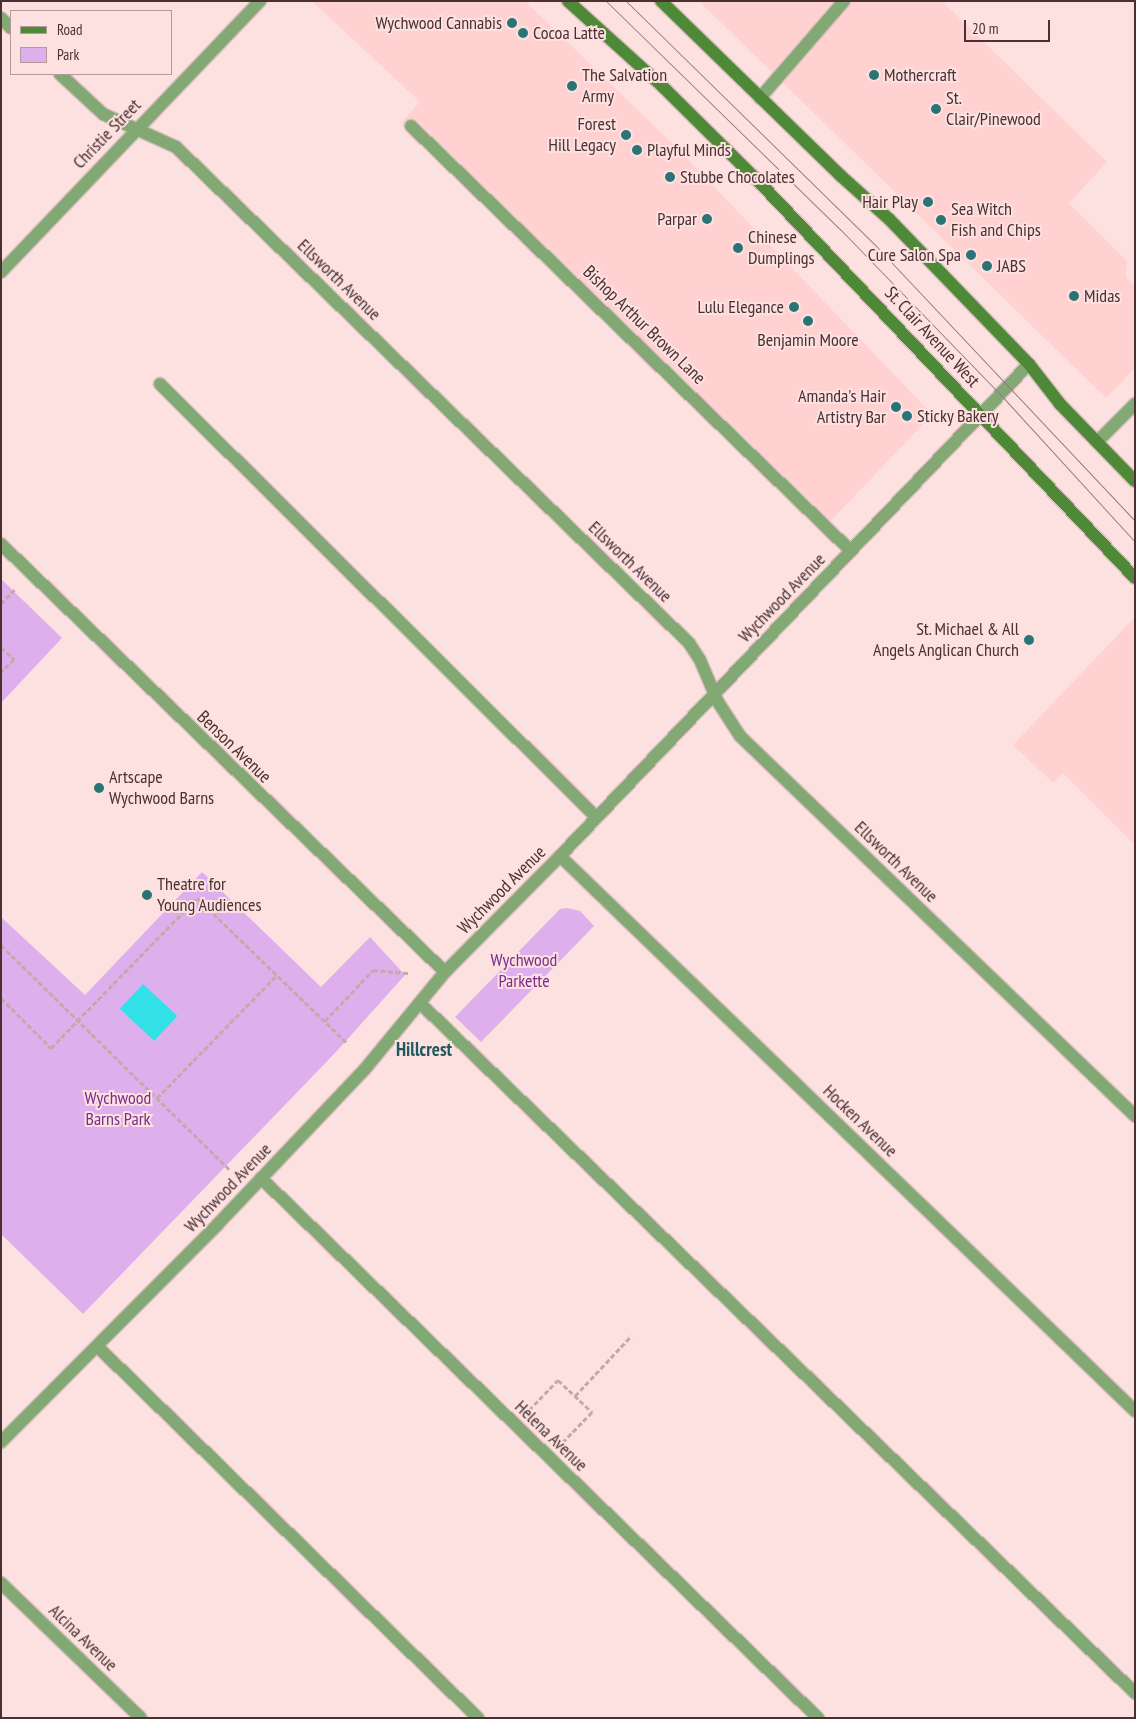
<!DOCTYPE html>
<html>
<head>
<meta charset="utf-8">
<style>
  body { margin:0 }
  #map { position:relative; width:1136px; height:1719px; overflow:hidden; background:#fde1e1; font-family:"PT Sans Narrow",sans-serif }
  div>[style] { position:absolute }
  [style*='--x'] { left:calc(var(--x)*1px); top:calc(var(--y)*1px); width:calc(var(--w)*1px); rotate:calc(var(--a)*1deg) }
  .built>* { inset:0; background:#ffd1d1 }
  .green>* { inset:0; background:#deafed }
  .water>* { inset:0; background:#32e1e5; transform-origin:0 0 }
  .path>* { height:3px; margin-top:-1.5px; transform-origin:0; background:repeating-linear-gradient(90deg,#c4a9a9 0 5px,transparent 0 7.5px) }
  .roads { filter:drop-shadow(1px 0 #d9bebe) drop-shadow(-1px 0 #d9bebe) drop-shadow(0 1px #d9bebe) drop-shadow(0 -1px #d9bebe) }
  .service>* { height:12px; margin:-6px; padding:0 6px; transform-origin:6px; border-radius:6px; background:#82a974 }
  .minor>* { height:12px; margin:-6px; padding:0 6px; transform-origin:6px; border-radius:6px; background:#82a974 }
  .tertiary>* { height:12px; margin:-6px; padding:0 6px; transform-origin:6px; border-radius:6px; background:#82a974 }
  .secondary>* { height:12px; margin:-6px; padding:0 6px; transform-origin:6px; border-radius:6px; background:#4e8937 }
  .tram>* { height:1px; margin:-0.5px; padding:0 0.5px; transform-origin:0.5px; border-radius:0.5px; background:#957a7a }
  .dots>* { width:14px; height:14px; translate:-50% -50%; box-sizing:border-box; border:2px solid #fde1e1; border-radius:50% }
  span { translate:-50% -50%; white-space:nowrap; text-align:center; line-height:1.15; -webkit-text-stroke:4px #fde1e1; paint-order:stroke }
  .poi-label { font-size:18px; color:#4a3030 }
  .right { translate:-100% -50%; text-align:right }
  .left { translate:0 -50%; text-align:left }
  .street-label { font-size:18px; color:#4a3030 }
  .park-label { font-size:18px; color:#782d8d }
  .neighbourhood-label { font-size:19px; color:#1f5a5c; font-weight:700 }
  .frame { position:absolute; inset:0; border:2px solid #4a3030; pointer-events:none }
  .legend { position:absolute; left:10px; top:10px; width:162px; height:65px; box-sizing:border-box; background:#fde1e1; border:1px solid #b59a9a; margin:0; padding:6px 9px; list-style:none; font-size:15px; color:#4a3030 }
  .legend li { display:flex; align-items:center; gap:10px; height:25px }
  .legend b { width:25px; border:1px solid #b59a9a }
  .scale { position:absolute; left:964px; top:20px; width:86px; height:22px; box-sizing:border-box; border:2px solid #4a3030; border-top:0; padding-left:6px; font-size:15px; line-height:18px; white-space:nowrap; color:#4a3030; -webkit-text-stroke:4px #fde1e1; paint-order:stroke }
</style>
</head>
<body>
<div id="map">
  <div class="built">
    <i style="clip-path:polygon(312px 1px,525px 1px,677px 148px,929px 411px,929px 418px,822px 530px,401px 123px,420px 102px)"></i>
    <i style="clip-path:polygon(699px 1px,942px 1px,1107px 162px,1069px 203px,1127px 261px,1126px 277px,1135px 286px,1135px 368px,1106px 398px)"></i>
    <i style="clip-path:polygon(1135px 617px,1135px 845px,1063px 773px,1053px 783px,1013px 745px)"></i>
  </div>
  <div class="green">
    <i style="clip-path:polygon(1px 579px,62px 638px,1px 703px)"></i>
    <i style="clip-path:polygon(202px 872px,321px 987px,370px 937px,405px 975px,335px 1053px,83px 1314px,1px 1234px,1px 917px,85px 995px)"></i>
    <i style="clip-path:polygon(567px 908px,580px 911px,594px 926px,481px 1042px,455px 1017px,560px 909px)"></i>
  </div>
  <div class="water">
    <i style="left:143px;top:984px;width:47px;height:34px;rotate:43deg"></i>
  </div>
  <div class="path">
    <i style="--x:1;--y:604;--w:22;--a:-47"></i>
    <i style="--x:1;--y:647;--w:18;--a:43"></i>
    <i style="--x:14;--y:659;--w:18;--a:135"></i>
    <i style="--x:1;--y:945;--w:320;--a:44.5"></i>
    <i style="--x:1;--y:998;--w:71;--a:45"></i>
    <i style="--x:51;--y:1048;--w:209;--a:-45.8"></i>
    <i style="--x:197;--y:898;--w:210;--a:44"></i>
    <i style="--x:325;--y:1021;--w:70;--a:-46.7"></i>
    <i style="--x:373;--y:970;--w:37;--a:5"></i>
    <i style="--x:157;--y:1098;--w:172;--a:-45.7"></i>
    <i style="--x:575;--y:1396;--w:83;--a:-46.9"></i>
    <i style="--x:529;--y:1410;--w:42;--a:-46"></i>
    <i style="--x:558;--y:1380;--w:47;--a:43.3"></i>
    <i style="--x:592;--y:1412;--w:43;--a:134.1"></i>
  </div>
  <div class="roads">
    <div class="service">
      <i style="--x:411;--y:126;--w:612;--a:44.01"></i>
      <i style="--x:160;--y:384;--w:614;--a:44.8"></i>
      <i style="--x:420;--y:1003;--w:994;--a:43.98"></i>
      <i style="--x:98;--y:1347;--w:531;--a:44.31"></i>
    </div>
    <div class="minor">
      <i style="--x:1;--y:18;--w:14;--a:45"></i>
      <i style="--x:60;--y:74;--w:59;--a:42.9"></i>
      <i style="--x:103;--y:114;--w:80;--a:24.3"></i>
      <i style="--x:176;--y:147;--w:714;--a:44.03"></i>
      <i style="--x:689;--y:643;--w:20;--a:57"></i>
      <i style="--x:700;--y:660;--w:46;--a:66.8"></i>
      <i style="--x:718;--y:702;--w:40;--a:57.1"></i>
      <i style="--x:740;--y:736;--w:548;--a:43.89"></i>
      <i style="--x:760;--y:98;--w:128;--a:-49.1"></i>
      <i style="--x:1097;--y:442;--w:54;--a:-45"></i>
      <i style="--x:1;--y:544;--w:617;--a:43.95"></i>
      <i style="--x:560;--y:856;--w:799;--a:43.99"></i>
      <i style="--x:261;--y:1178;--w:776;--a:44.11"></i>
      <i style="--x:1;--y:1442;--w:306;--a:-45.1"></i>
      <i style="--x:217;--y:1225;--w:215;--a:-46.5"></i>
      <i style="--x:365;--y:1069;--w:126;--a:-50.5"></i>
      <i style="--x:445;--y:972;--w:163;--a:-45.2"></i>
      <i style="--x:560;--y:856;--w:680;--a:-46.37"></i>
      <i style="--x:1;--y:1583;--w:194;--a:44"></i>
    </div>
    <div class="tertiary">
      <i style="--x:1;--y:272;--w:375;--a:-46.3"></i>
    </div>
    <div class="secondary">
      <i style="--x:568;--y:1;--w:127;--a:42.1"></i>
      <i style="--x:662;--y:86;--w:139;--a:44.7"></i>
      <i style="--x:761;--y:184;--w:543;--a:46.49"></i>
      <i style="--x:661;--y:1;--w:251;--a:44.2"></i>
      <i style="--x:841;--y:176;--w:64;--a:41.9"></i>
      <i style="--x:889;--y:219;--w:202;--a:46"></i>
      <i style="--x:1029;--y:364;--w:51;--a:52.2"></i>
      <i style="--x:1060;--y:404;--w:107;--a:45.8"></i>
    </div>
  </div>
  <div class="tram">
    <i style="--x:606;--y:1;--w:327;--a:44.3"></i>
    <i style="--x:840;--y:229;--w:228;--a:45.9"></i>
    <i style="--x:999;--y:393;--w:202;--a:47.6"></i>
    <i style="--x:626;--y:1;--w:350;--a:44.4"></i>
    <i style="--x:876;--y:246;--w:378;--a:46.7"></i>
  </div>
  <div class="dots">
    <i style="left:512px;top:23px;background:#2a7476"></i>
    <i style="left:523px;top:33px;background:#2a7476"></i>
    <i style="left:874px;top:75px;background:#2a7476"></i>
    <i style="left:572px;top:86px;background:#2a7476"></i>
    <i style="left:936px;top:109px;background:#2a7476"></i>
    <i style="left:626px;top:135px;background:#2a7476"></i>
    <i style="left:637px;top:150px;background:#2a7476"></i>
    <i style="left:670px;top:177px;background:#2a7476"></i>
    <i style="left:928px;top:202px;background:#2a7476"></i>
    <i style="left:707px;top:219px;background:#2a7476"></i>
    <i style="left:941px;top:220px;background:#2a7476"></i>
    <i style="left:738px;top:248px;background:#2a7476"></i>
    <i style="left:971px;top:255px;background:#2a7476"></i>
    <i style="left:987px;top:266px;background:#2a7476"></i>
    <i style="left:1074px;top:296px;background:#2a7476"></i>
    <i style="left:794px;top:307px;background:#2a7476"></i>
    <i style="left:808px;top:321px;background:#2a7476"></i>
    <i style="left:896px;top:407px;background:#2a7476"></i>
    <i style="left:907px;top:416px;background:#2a7476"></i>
    <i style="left:1029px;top:640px;background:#2a7476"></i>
    <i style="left:99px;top:788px;background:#2a7476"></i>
    <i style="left:147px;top:895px;background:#2a7476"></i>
  </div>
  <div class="poi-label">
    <span class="right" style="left:502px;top:23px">Wychwood Cannabis</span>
    <span class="left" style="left:533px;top:33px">Cocoa Latte</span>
    <span class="left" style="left:884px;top:75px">Mothercraft</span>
    <span class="left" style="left:582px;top:86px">The Salvation<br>Army</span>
    <span class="left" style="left:946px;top:109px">St.<br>Clair/Pinewood</span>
    <span class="right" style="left:616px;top:135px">Forest<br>Hill Legacy</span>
    <span class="left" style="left:647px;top:150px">Playful Minds</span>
    <span class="left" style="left:680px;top:177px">Stubbe Chocolates</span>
    <span class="right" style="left:918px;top:202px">Hair Play</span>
    <span class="left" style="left:951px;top:220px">Sea Witch<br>Fish and Chips</span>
    <span class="right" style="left:697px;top:219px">Parpar</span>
    <span class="left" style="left:748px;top:248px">Chinese<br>Dumplings</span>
    <span class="right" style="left:961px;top:255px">Cure Salon Spa</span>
    <span class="left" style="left:997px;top:266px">JABS</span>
    <span class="left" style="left:1084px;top:296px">Midas</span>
    <span class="right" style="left:784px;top:307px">Lulu Elegance</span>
    <span style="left:808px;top:340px">Benjamin Moore</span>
    <span class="right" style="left:886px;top:407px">Amanda's Hair<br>Artistry Bar</span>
    <span class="left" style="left:917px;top:416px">Sticky Bakery</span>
    <span class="right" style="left:1019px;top:640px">St. Michael &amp; All<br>Angels Anglican Church</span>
    <span class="left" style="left:109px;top:788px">Artscape<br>Wychwood Barns</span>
    <span class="left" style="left:157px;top:895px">Theatre for<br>Young Audiences</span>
  </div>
  <div class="street-label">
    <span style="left:107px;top:134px;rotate:-46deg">Christie Street</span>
    <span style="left:339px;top:280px;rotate:44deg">Ellsworth Avenue</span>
    <span style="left:644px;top:325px;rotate:44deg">Bishop Arthur Brown Lane</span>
    <span style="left:932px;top:337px;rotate:47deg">St. Clair Avenue West</span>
    <span style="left:630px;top:562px;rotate:44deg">Ellsworth Avenue</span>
    <span style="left:782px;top:598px;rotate:-46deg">Wychwood Avenue</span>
    <span style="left:234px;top:747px;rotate:44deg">Benson Avenue</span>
    <span style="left:896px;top:862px;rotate:44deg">Ellsworth Avenue</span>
    <span style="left:502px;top:890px;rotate:-45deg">Wychwood Avenue</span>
    <span style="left:860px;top:1121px;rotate:44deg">Hocken Avenue</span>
    <span style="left:228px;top:1188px;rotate:-46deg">Wychwood Avenue</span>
    <span style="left:551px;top:1436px;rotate:44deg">Helena Avenue</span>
    <span style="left:83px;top:1638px;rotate:44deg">Alcina Avenue</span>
  </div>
  <div class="park-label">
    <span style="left:524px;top:971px">Wychwood<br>Parkette</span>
    <span style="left:118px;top:1109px">Wychwood<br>Barns Park</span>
  </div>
  <div class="neighbourhood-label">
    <span style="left:424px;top:1050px">Hillcrest</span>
  </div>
  <div class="frame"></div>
  <ul class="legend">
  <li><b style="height:6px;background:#4e8937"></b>Road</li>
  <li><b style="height:14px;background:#deafed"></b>Park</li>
  </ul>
  <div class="scale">20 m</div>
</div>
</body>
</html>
